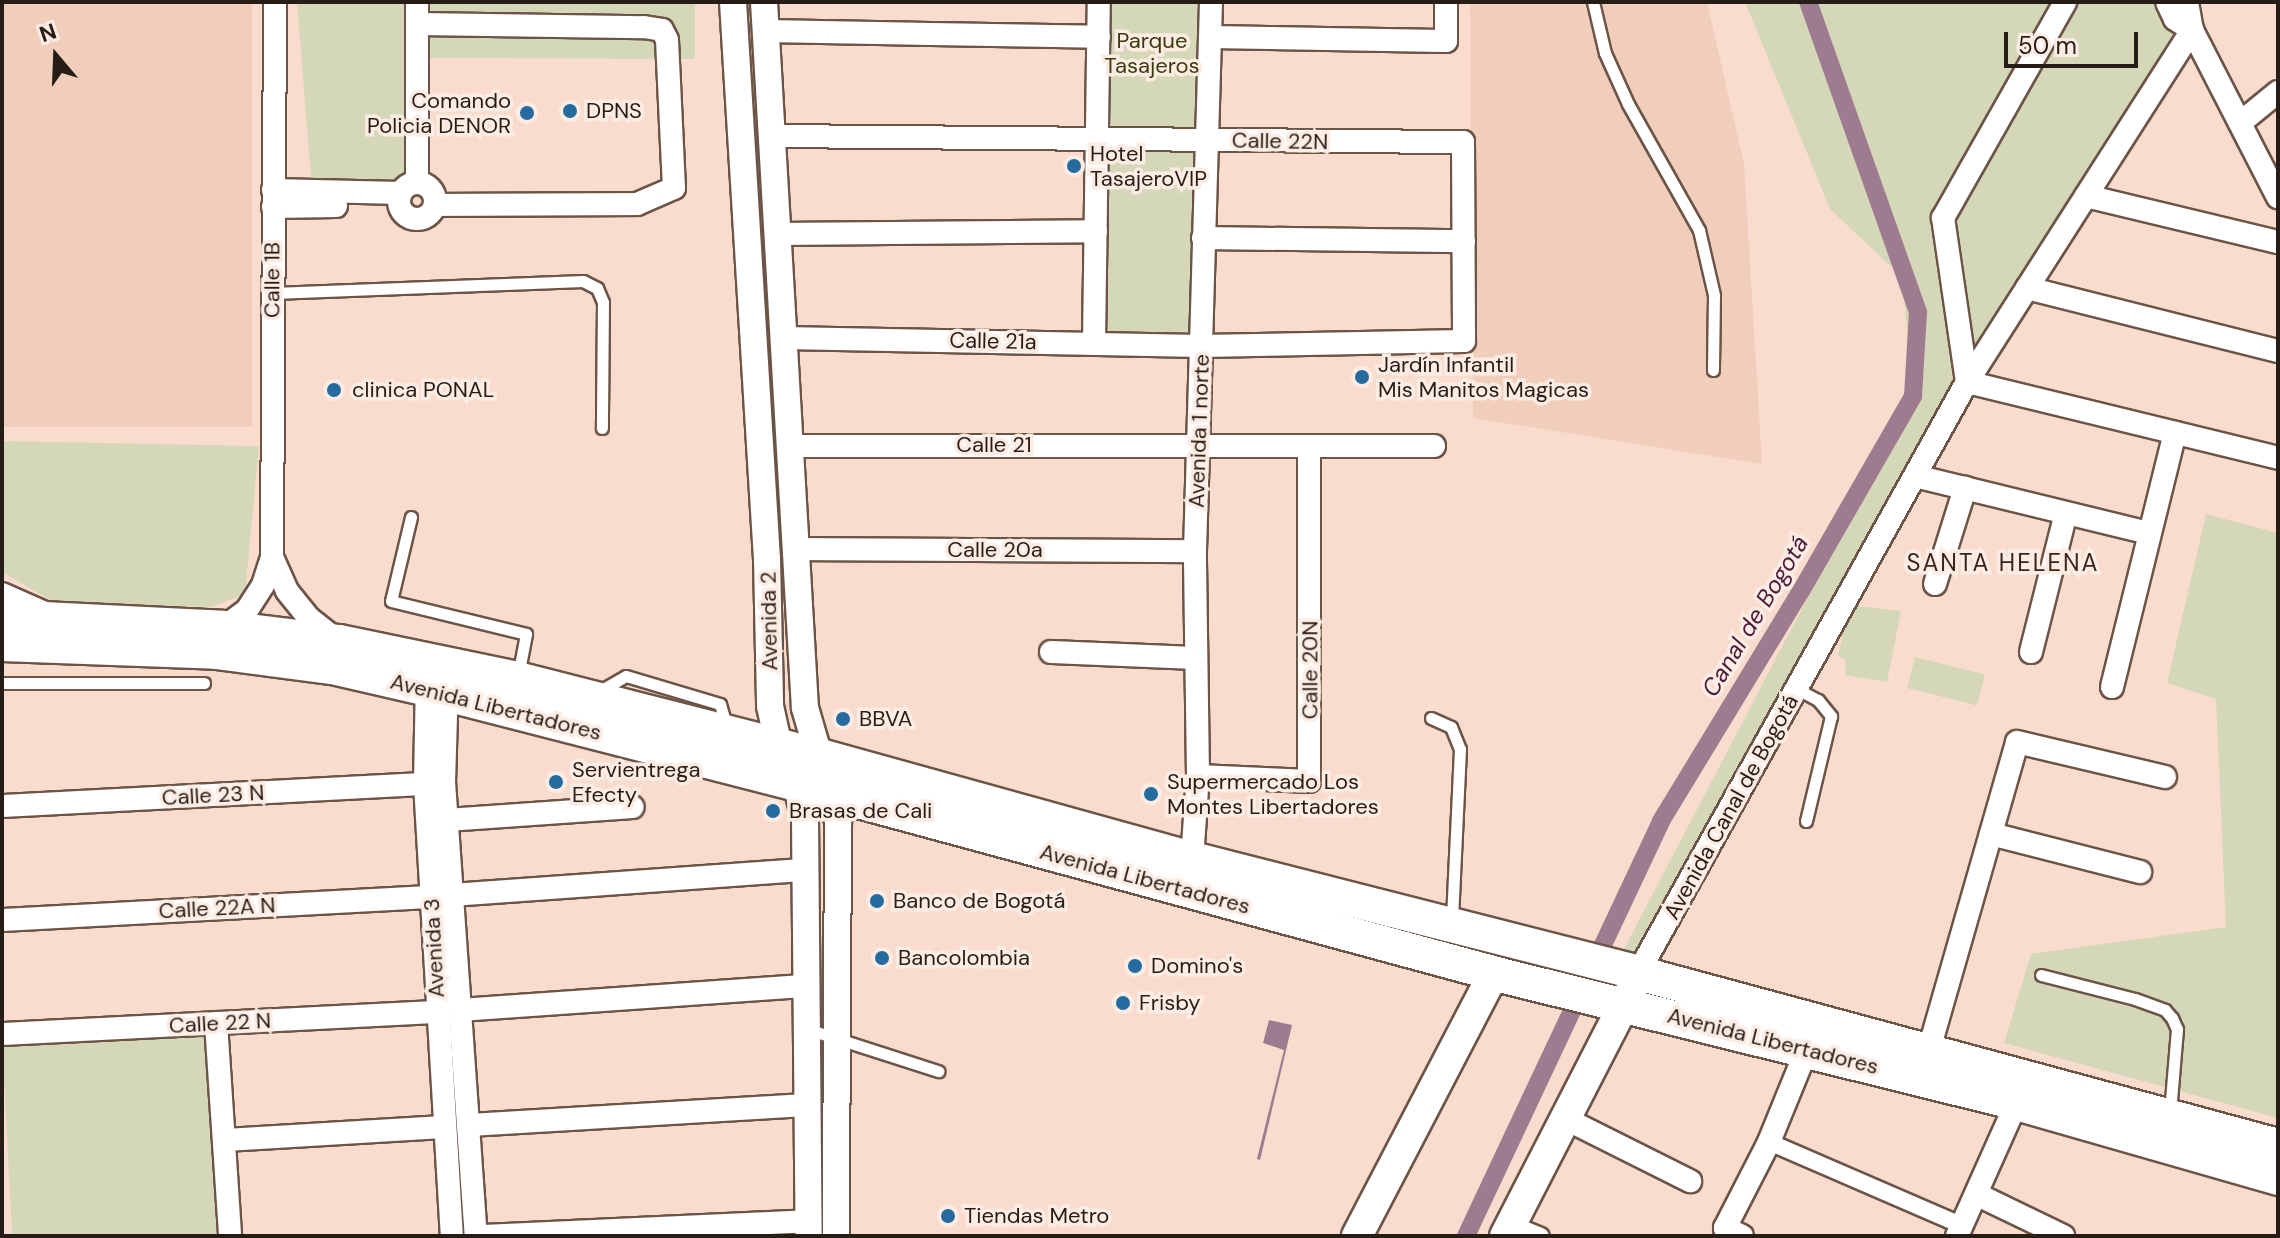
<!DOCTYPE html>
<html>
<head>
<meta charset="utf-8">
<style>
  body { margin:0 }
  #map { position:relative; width:2280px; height:1238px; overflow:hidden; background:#f9dccd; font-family:"DM Sans",sans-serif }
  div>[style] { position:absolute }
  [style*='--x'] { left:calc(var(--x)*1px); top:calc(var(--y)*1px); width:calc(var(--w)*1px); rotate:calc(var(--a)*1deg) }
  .built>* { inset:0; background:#f1cdbc; transform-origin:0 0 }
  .green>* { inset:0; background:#d4d8b9; transform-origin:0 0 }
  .water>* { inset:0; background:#9f7b90 }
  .canal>* { height:18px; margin:-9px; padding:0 9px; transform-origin:9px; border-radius:9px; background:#9f7b90 }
  .roads { filter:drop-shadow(2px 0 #6c5447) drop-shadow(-2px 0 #6c5447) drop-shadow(0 2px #6c5447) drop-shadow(0 -2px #6c5447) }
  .service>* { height:11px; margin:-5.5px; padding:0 5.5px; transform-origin:5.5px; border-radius:5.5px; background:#fff }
  .pedestrian>* { height:16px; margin:-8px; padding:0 8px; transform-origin:8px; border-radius:8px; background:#fff }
  .minor>* { height:22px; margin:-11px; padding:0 11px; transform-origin:11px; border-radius:11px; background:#fff }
  .minor>.ring { margin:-11px; padding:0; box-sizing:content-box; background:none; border:22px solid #fff; border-radius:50% }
  .tertiary>* { height:26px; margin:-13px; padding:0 13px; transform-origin:13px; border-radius:13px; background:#fff }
  .secondary>* { height:30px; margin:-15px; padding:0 15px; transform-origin:15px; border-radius:15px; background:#fff }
  .primary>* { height:34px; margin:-17px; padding:0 17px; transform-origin:17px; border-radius:17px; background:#fff }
  .dots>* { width:22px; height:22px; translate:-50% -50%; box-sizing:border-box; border:4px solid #fdece3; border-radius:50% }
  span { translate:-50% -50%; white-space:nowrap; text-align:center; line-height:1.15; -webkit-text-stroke:7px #fdece3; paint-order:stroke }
  .park-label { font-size:22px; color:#383b0c }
  .poi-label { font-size:22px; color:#271d17 }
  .right { translate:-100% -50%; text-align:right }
  .left { translate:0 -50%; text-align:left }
  .street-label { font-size:22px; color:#271d17 }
  .neighbourhood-label { font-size:24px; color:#3a251a; letter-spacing:2px }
  .water-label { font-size:24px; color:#4a1b3a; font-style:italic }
  .frame { position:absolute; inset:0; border:4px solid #271d17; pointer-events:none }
  .north { position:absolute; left:16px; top:16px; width:80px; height:80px; -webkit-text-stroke:6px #fdece3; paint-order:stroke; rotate:341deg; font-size:22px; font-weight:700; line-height:32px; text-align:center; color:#271d17 }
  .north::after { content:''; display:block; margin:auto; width:28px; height:36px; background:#271d17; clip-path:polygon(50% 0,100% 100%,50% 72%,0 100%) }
  .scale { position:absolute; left:2004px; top:32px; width:134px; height:36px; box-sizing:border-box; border:4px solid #271d17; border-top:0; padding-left:10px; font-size:24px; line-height:28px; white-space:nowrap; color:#271d17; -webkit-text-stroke:6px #fdece3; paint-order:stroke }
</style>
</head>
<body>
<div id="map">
  <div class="built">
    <i style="left:2px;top:2px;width:250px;height:425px"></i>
    <i style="clip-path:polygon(1470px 2px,1707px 2px,1744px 164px,1762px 464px,1473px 418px)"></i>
  </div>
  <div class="green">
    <i style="clip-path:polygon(297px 2px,695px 2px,695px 59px,408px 58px,405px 183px,311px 178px)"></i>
    <i style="left:1107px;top:2px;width:92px;height:330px"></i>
    <i style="clip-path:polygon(1745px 2px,2161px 2px,2177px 38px,1636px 962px,1624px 949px,1913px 396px,1902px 277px,1830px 209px)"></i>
    <i style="clip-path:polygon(2px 441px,259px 446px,245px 594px,211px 607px,54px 602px,2px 572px)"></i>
    <i style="clip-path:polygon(2206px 514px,2278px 533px,2278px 1118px,2004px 1043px,2031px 954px,2226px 927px,2216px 699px,2167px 683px)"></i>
    <i style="clip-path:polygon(1849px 605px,1901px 611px,1887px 682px,1845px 675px,1846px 660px,1838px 656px)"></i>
    <i style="left:1915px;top:657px;width:72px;height:32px;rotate:14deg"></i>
    <i style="left:207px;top:1036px;width:200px;height:205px;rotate:87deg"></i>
  </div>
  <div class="water">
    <i style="clip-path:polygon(1269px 1020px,1292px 1025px,1260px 1160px,1257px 1159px,1284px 1050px,1263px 1043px)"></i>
  </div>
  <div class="canal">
    <i style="--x:1466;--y:1236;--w:459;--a:-64.8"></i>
    <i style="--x:1661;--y:821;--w:269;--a:-58.7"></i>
    <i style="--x:1801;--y:591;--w:225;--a:-60.1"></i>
    <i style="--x:1913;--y:396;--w:84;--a:-86.6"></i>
    <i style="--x:1918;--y:312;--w:329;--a:-109.5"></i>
  </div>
  <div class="roads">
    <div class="service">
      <i style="--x:1593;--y:2;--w:52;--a:76.8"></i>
      <i style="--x:1605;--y:53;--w:56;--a:65.7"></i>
      <i style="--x:1628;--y:104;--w:145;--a:60.6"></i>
      <i style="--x:1699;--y:230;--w:67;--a:77"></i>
      <i style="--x:1714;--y:295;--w:75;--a:90.8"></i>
      <i style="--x:273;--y:293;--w:310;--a:-2.2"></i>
      <i style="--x:583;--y:281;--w:16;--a:27"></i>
      <i style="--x:597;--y:288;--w:15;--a:67"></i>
      <i style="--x:603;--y:302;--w:126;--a:90.5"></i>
      <i style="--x:411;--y:517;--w:86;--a:103.4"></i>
      <i style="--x:391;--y:601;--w:139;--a:13.7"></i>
      <i style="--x:526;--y:634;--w:43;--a:100.8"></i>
      <i style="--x:2;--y:683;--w:202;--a:0"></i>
      <i style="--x:1797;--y:689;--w:24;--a:28"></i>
      <i style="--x:1818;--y:700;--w:21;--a:51"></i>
      <i style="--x:1831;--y:716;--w:108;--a:103.4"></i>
      <i style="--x:598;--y:692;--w:32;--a:-30"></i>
      <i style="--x:626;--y:676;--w:98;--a:16.6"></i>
      <i style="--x:720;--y:704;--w:25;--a:74"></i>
      <i style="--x:1431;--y:718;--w:22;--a:24"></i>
      <i style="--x:1451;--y:727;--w:24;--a:68"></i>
      <i style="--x:1460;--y:749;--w:172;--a:92.7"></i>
      <i style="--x:2041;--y:975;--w:97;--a:14.3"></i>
      <i style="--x:2135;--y:999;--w:32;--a:20"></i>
      <i style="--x:2165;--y:1010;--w:11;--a:49"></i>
      <i style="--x:2172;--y:1018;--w:12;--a:66"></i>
      <i style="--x:2177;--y:1029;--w:83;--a:94.8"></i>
      <i style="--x:807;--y:1029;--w:138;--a:17.8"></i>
    </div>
    <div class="pedestrian">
      <i style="--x:1769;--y:1142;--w:209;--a:23.4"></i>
      <i style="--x:1511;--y:1224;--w:32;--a:22"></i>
    </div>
    <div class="minor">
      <i style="--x:2167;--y:2;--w:19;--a:65"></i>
      <i style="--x:2175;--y:19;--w:20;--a:33"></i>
      <i style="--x:2187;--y:2;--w:28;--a:80"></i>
      <i style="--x:2192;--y:30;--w:188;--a:62.8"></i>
      <i style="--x:418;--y:24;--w:226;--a:0.8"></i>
      <i style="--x:644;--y:27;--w:18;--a:9"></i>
      <i style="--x:662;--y:30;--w:11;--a:63"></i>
      <i style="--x:667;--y:40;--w:148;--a:87.3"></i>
      <i style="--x:674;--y:188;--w:40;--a:156.6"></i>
      <i style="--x:637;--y:204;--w:202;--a:179.7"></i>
      <i style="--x:765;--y:31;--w:334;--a:1"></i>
      <i style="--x:1211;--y:37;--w:235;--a:1"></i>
      <i style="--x:1446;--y:41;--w:39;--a:-90"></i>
      <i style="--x:2240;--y:123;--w:49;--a:-39.2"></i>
      <i style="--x:770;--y:136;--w:693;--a:0.5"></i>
      <i style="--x:1463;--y:142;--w:199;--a:89.7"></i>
      <i style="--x:1464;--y:341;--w:263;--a:178.9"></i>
      <i style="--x:1201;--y:346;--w:417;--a:-178.9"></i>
      <i style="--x:417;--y:183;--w:181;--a:-90"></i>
      <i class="ring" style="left:399px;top:183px;width:14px;height:14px"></i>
      <i style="--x:273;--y:190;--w:128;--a:1.3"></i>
      <i style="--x:2086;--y:196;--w:197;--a:13.5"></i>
      <i style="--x:273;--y:207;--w:63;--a:-0.9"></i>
      <i style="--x:776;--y:234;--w:320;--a:-0.5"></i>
      <i style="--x:1203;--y:238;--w:261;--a:0.7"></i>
      <i style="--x:2027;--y:288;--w:259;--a:14.1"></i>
      <i style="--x:1094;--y:343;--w:341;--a:-89.2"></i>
      <i style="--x:1967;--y:382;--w:166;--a:-98.3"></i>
      <i style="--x:1943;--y:218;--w:248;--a:-60.5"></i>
      <i style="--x:1967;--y:382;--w:320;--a:13.7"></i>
      <i style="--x:788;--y:446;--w:646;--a:0"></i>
      <i style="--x:1915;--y:476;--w:241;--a:13.7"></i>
      <i style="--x:796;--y:549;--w:399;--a:0.3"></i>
      <i style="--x:272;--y:557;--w:37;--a:66"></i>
      <i style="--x:287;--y:591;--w:36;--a:51"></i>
      <i style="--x:310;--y:619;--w:33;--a:38"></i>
      <i style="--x:1935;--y:584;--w:101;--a:-72.6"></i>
      <i style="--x:2;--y:594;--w:47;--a:23.8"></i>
      <i style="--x:223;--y:628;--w:30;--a:-37"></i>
      <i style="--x:247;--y:610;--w:30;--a:-57"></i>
      <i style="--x:263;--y:585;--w:29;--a:-72"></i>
      <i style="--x:272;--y:557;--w:555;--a:-89.69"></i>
      <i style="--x:1051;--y:652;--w:145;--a:2.4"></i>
      <i style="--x:2031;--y:652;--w:143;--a:-75.9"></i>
      <i style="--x:427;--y:678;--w:106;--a:91.1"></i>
      <i style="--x:425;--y:784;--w:453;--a:86.6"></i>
      <i style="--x:447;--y:682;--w:100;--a:91.7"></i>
      <i style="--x:444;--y:782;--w:455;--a:86"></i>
      <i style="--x:2112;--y:687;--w:262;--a:-76.1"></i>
      <i style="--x:1198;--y:776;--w:111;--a:2.6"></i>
      <i style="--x:1309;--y:781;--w:334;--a:-90"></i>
      <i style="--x:2;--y:806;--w:424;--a:-3"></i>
      <i style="--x:447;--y:820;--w:186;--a:-4"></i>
      <i style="--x:1991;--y:834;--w:154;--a:14.3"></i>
      <i style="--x:1192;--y:859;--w:83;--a:-85.9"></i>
      <i style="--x:1198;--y:776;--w:225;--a:-90.8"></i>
      <i style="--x:1195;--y:551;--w:549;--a:-88.33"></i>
      <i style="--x:452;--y:895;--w:354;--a:-4.1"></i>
      <i style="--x:2;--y:920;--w:430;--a:-3.1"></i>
      <i style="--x:1638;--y:973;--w:676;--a:-60.9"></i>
      <i style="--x:1967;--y:382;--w:418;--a:-57.4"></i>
      <i style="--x:460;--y:1010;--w:347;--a:-4"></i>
      <i style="--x:216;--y:1023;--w:213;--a:86.2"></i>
      <i style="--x:2;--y:1034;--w:437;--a:-2.9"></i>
      <i style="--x:1928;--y:1053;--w:323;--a:-74"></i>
      <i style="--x:2017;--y:742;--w:152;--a:13.3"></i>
      <i style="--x:1566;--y:1119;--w:139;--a:26.6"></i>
      <i style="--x:468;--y:1125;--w:340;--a:-3.4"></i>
      <i style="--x:224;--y:1140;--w:221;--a:-3.4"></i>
      <i style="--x:1976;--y:1194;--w:97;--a:25.8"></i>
      <i style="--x:483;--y:1236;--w:325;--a:-2.6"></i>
      <i style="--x:1742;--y:1236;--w:19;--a:-155"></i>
      <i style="--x:1725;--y:1228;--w:97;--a:-62.9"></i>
      <i style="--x:1769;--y:1142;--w:100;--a:-67.8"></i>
      <i style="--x:1957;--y:1236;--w:159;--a:-65.9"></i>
    </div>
    <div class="tertiary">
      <i style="--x:733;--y:2;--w:558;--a:86.51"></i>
      <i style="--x:767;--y:559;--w:147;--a:88.8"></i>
      <i style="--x:770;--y:706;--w:42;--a:77.6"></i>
      <i style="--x:779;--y:747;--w:41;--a:65.3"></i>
      <i style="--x:796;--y:784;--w:35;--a:75"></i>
      <i style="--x:805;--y:818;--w:418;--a:89.5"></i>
      <i style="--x:764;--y:2;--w:707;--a:86.68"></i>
      <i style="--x:805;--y:708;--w:118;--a:73.7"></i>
      <i style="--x:838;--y:821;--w:415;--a:90.3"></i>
    </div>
    <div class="secondary">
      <i style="--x:1357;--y:1236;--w:297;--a:-62.5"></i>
      <i style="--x:1505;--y:1236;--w:280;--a:-62.8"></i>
    </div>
    <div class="primary">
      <i style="--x:2;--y:617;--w:221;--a:2.8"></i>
      <i style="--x:223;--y:628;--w:117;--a:6.9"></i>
      <i style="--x:339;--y:642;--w:182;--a:11.7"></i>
      <i style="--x:517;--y:679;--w:313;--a:14.3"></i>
      <i style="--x:820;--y:756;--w:386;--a:15.5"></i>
      <i style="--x:1192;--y:859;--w:460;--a:14.3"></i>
      <i style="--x:1638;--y:973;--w:663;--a:15.13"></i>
      <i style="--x:2;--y:644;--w:214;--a:2.1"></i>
      <i style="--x:216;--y:652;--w:117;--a:7.4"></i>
      <i style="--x:332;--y:667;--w:98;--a:13"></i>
      <i style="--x:427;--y:689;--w:381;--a:14.4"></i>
      <i style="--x:796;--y:784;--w:734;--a:15.17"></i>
      <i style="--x:1504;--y:976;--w:528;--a:13.9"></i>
      <i style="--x:2017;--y:1103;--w:272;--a:16"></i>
    </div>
  </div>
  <div class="dots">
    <i style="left:570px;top:111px;background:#256ba0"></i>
    <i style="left:527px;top:113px;background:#256ba0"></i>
    <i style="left:1074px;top:166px;background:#256ba0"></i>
    <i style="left:1362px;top:377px;background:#256ba0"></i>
    <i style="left:334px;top:390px;background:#256ba0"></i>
    <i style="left:843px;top:719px;background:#256ba0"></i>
    <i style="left:556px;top:782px;background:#256ba0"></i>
    <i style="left:1151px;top:794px;background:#256ba0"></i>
    <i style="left:773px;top:811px;background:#256ba0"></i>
    <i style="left:877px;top:901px;background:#256ba0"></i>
    <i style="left:882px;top:958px;background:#256ba0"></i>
    <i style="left:1135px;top:966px;background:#256ba0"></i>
    <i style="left:1123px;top:1003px;background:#256ba0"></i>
    <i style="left:948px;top:1216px;background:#256ba0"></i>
  </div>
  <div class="park-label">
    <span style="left:1152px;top:53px">Parque<br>Tasajeros</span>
  </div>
  <div class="poi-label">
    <span class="right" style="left:511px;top:113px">Comando<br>Policia DENOR</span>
    <span class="left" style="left:586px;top:111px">DPNS</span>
    <span class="left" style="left:1090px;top:166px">Hotel<br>TasajeroVIP</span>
    <span class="left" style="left:1378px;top:377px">Jardín Infantil<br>Mis Manitos Magicas</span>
    <span class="left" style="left:352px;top:390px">clinica PONAL</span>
    <span class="left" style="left:859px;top:719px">BBVA</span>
    <span class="left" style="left:572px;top:782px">Servientrega<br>Efecty</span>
    <span class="left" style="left:1167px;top:794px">Supermercado Los<br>Montes Libertadores</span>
    <span class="left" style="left:789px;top:811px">Brasas de Cali</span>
    <span class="left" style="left:893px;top:901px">Banco de Bogotá</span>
    <span class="left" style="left:898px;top:958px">Bancolombia</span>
    <span class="left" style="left:1151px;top:966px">Domino's</span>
    <span class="left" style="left:1139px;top:1003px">Frisby</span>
    <span class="left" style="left:964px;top:1216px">Tiendas Metro</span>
  </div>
  <div class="street-label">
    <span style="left:1280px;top:141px;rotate:1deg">Calle 22N</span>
    <span style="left:272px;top:280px;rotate:-90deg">Calle 1B</span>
    <span style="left:993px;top:341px;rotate:1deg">Calle 21a</span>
    <span style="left:1199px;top:431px;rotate:-88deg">Avenida 1 norte</span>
    <span style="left:994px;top:445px">Calle 21</span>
    <span style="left:995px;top:550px">Calle 20a</span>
    <span style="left:769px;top:621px;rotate:-91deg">Avenida 2</span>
    <span style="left:1310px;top:670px;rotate:-90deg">Calle 20N</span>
    <span style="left:496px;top:707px;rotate:14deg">Avenida Libertadores</span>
    <span style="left:213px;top:795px;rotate:-3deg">Calle 23 N</span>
    <span style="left:1731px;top:807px;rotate:-61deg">Avenida Canal de Bogotá</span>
    <span style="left:1145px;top:879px;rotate:15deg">Avenida Libertadores</span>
    <span style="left:217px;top:908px;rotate:-3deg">Calle 22A N</span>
    <span style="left:434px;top:948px;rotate:-93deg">Avenida 3</span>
    <span style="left:220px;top:1023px;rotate:-3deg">Calle 22 N</span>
    <span style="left:1773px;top:1041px;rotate:14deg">Avenida Libertadores</span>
  </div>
  <div class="neighbourhood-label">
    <span style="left:2003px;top:563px">SANTA HELENA</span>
  </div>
  <div class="water-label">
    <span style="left:1755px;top:616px;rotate:-59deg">Canal de Bogotá</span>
  </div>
  <div class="frame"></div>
  <div class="north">N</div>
  <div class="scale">50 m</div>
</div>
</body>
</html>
